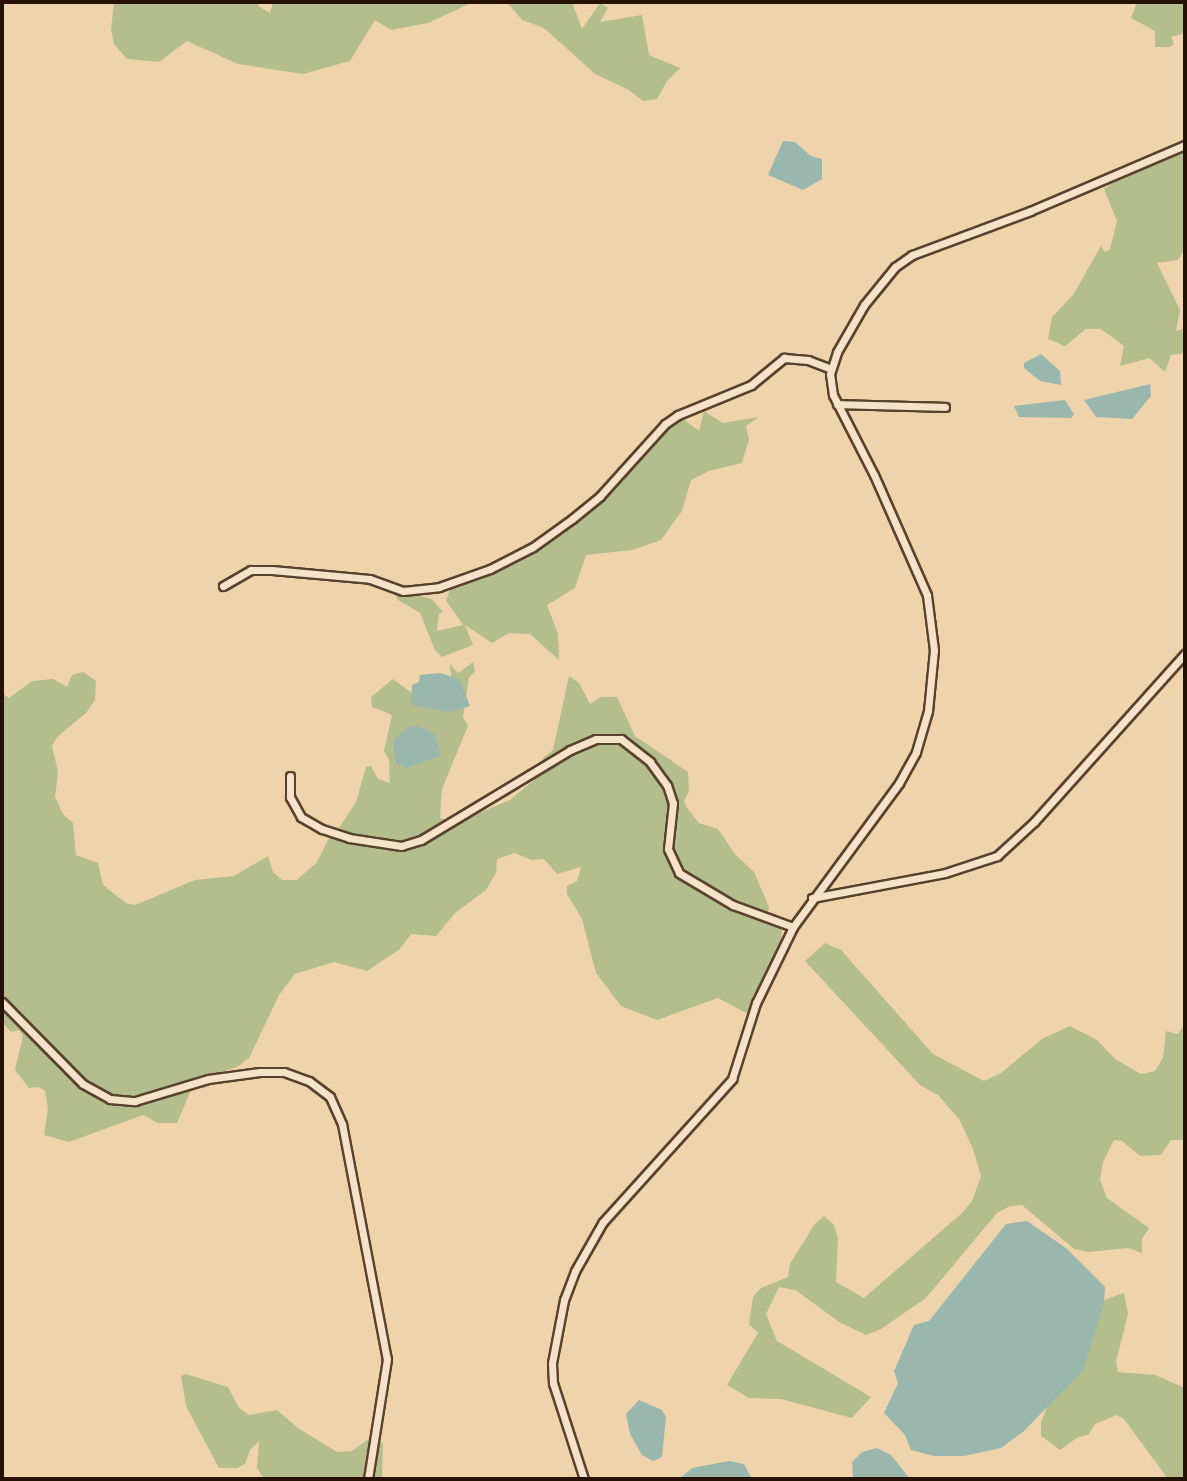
<!DOCTYPE html>
<html>
<head>
<meta charset="utf-8">
<style>
  body { margin:0 }
  #map { position:relative; width:1187px; height:1481px; overflow:hidden; background:#efd3aa; font-family:"EB Garamond",serif }
  div>[style] { position:absolute }
  [style*='--x'] { left:calc(var(--x)*1px); top:calc(var(--y)*1px); width:calc(var(--w)*1px); rotate:calc(var(--a)*1deg) }
  .green>* { inset:0; background:#b4be8c }
  .water>* { inset:0; background:#9ab7ae }
  .roads { filter:drop-shadow(2px 0 #58422e) drop-shadow(-2px 0 #58422e) drop-shadow(0 2px #58422e) drop-shadow(0 -2px #58422e) }
  .minor>* { height:7px; margin:-3.5px; padding:0 3.5px; transform-origin:3.5px; border-radius:3.5px; background:#f5e2c8 }
  span { translate:-50% -50%; white-space:nowrap; text-align:center; line-height:1.15; -webkit-text-stroke:8px #f5e2c8; paint-order:stroke }
  .frame { position:absolute; inset:0; border:4px solid #251105; pointer-events:none }
</style>
</head>
<body>
<div id="map">
  <div class="green">
    <i style="clip-path:polygon(114px 2px,259px 2px,258px 6px,270px 13px,273px 2px,473px 2px,428px 23px,391px 30px,375px 20px,350px 61px,303px 74px,238px 64px,187px 41px,159px 62px,127px 59px,114px 44px,111px 30px)"></i>
    <i style="clip-path:polygon(507px 2px,572px 2px,582px 29px,600px 3px,608px 8px,600px 22px,642px 15px,649px 55px,680px 68px,667px 81px,657px 99px,643px 101px,629px 90px,595px 74px,544px 28px,522px 20px)"></i>
    <i style="clip-path:polygon(1137px 2px,1185px 2px,1185px 33px,1171px 37px,1174px 44px,1170px 47px,1155px 47px,1155px 31px,1131px 18px)"></i>
    <i style="clip-path:polygon(1185px 148px,1185px 248px,1178px 260px,1157px 263px,1180px 310px,1176px 331px,1185px 328px,1185px 353px,1171px 355px,1165px 372px,1149px 358px,1120px 366px,1124px 346px,1101px 329px,1086px 329px,1065px 346px,1048px 339px,1052px 317px,1073px 295px,1101px 246px,1105px 252px,1110px 249px,1117px 221px,1104px 189px,1130px 171px)"></i>
    <i style="clip-path:polygon(704px 411px,723px 423px,759px 417px,746px 426px,749px 439px,742px 463px,709px 471px,691px 480px,682px 511px,661px 540px,632px 550px,586px 555px,575px 588px,547px 605px,558px 634px,559px 660px,530px 634px,509px 633px,492px 643px,465px 625px,473px 645px,442px 657px,435px 650px,420px 613px,398px 600px,391px 589px,432px 599px,443px 612px,439px 614px,437px 631px,463px 625px,446px 600px,452px 584px,472px 574px,506px 565px,542px 545px,566px 528px,572px 514px,634px 459px,663px 422px,682px 418px,699px 431px)"></i>
    <i style="clip-path:polygon(473px 662px,475px 671px,469px 678px,463px 717px,468px 726px,442px 789px,440px 818px,455px 823px,510px 800px,533px 781px,544px 757px,553px 750px,569px 676px,579px 683px,590px 704px,601px 697px,617px 697px,635px 736px,688px 772px,689px 792px,684px 801px,687px 808px,699px 823px,718px 829px,735px 854px,754px 872px,769px 907px,767px 915px,782px 930px,780px 953px,750px 1015px,718px 998px,657px 1020px,621px 1006px,596px 973px,582px 919px,567px 894px,567px 886px,577px 881px,581px 867px,557px 874px,544px 859px,531px 860px,515px 853px,497px 859px,496px 873px,486px 890px,456px 912px,436px 936px,411px 934px,400px 949px,367px 971px,334px 962px,295px 974px,279px 995px,249px 1058px,237px 1067px,195px 1081px,177px 1123px,158px 1123px,143px 1115px,69px 1142px,44px 1135px,48px 1109px,45px 1091px,39px 1087px,29px 1088px,15px 1070px,23px 1036px,19px 1030px,11px 1032px,2px 1022px,2px 693px,9px 698px,32px 681px,53px 679px,67px 687px,72px 675px,83px 672px,96px 681px,95px 700px,86px 713px,57px 737px,52px 746px,58px 772px,55px 797px,63px 814px,73px 823px,76px 855px,98px 863px,103px 885px,126px 903px,135px 905px,195px 880px,234px 876px,268px 856px,273px 872px,282px 880px,297px 880px,317px 862px,334px 828px,340px 827px,356px 802px,366px 767px,371px 766px,378px 779px,390px 783px,389px 760px,384px 751px,392px 715px,372px 707px,371px 697px,393px 679px,412px 693px,452px 687px,450px 664px,458px 673px)"></i>
    <i style="clip-path:polygon(825px 943px,841px 950px,933px 1054px,984px 1081px,1001px 1073px,1042px 1039px,1070px 1026px,1097px 1040px,1115px 1059px,1141px 1074px,1155px 1071px,1163px 1058px,1166px 1031px,1178px 1034px,1185px 1024px,1185px 1140px,1171px 1140px,1161px 1155px,1140px 1156px,1122px 1141px,1114px 1140px,1103px 1162px,1100px 1180px,1107px 1198px,1149px 1228px,1142px 1239px,1142px 1253px,1128px 1248px,1089px 1252px,1074px 1249px,1022px 1205px,1010px 1206px,997px 1213px,926px 1298px,881px 1329px,866px 1335px,841px 1323px,795px 1290px,779px 1287px,766px 1314px,777px 1341px,871px 1397px,852px 1418px,781px 1399px,749px 1398px,727px 1385px,758px 1333px,749px 1324px,753px 1297px,761px 1288px,788px 1277px,790px 1264px,814px 1225px,824px 1216px,834px 1225px,838px 1239px,836px 1282px,864px 1298px,962px 1213px,972px 1201px,981px 1176px,973px 1149px,959px 1119px,938px 1095px,920px 1085px,805px 961px)"></i>
    <i style="clip-path:polygon(1124px 1293px,1128px 1314px,1116px 1362px,1118px 1372px,1155px 1375px,1185px 1388px,1185px 1479px,1168px 1479px,1124px 1419px,1117px 1415px,1095px 1424px,1088px 1435px,1078px 1437px,1060px 1450px,1041px 1436px,1041px 1422px,1048px 1405px,1104px 1300px)"></i>
    <i style="clip-path:polygon(186px 1374px,228px 1387px,239px 1408px,249px 1415px,277px 1410px,298px 1428px,337px 1452px,352px 1451px,374px 1435px,383px 1444px,382px 1479px,264px 1479px,257px 1468px,259px 1441px,250px 1450px,245px 1464px,237px 1468px,219px 1468px,186px 1406px,181px 1376px)"></i>
  </div>
  <div class="water">
    <i style="clip-path:polygon(783px 141px,795px 142px,811px 156px,822px 159px,822px 179px,803px 190px,768px 175px)"></i>
    <i style="clip-path:polygon(1041px 354px,1060px 371px,1061px 385px,1040px 381px,1024px 368px,1024px 363px)"></i>
    <i style="clip-path:polygon(1150px 384px,1151px 396px,1132px 419px,1096px 417px,1084px 400px)"></i>
    <i style="clip-path:polygon(1065px 400px,1074px 414px,1071px 418px,1019px 417px,1014px 406px)"></i>
    <i style="clip-path:polygon(440px 673px,459px 679px,470px 706px,449px 712px,411px 705px,412px 685px,419px 682px,420px 675px)"></i>
    <i style="clip-path:polygon(417px 726px,435px 734px,441px 756px,406px 768px,396px 763px,393px 741px,408px 727px)"></i>
    <i style="clip-path:polygon(1027px 1221px,1066px 1248px,1105px 1287px,1104px 1304px,1083px 1370px,1024px 1431px,1001px 1448px,964px 1456px,934px 1456px,911px 1450px,905px 1435px,884px 1413px,898px 1383px,894px 1371px,914px 1325px,929px 1321px,1006px 1224px)"></i>
    <i style="clip-path:polygon(639px 1400px,662px 1410px,666px 1417px,662px 1457px,653px 1461px,642px 1455px,630px 1434px,626px 1414px)"></i>
    <i style="clip-path:polygon(877px 1448px,891px 1455px,910px 1479px,853px 1479px,852px 1462px,862px 1452px)"></i>
    <i style="clip-path:polygon(729px 1461px,744px 1464px,752px 1479px,679px 1479px,692px 1468px)"></i>
  </div>
  <div class="roads">
    <div class="minor">
      <i style="--x:837;--y:404;--w:108;--a:1.6"></i>
      <i style="--x:223;--y:586;--w:32;--a:-30"></i>
      <i style="--x:251;--y:570;--w:21;--a:0"></i>
      <i style="--x:272;--y:570;--w:98;--a:5.2"></i>
      <i style="--x:370;--y:579;--w:35;--a:20"></i>
      <i style="--x:403;--y:591;--w:36;--a:-6"></i>
      <i style="--x:439;--y:587;--w:54;--a:-19.4"></i>
      <i style="--x:490;--y:569;--w:48;--a:-27.1"></i>
      <i style="--x:533;--y:547;--w:48;--a:-35.7"></i>
      <i style="--x:572;--y:519;--w:36;--a:-39"></i>
      <i style="--x:600;--y:496;--w:97;--a:-47.9"></i>
      <i style="--x:665;--y:424;--w:16;--a:-35"></i>
      <i style="--x:678;--y:415;--w:79;--a:-22.3"></i>
      <i style="--x:751;--y:385;--w:43;--a:-39.3"></i>
      <i style="--x:784;--y:358;--w:24;--a:5"></i>
      <i style="--x:808;--y:360;--w:25;--a:21"></i>
      <i style="--x:290;--y:776;--w:21;--a:90"></i>
      <i style="--x:290;--y:797;--w:23;--a:61"></i>
      <i style="--x:301;--y:817;--w:24;--a:30"></i>
      <i style="--x:322;--y:829;--w:28;--a:18"></i>
      <i style="--x:349;--y:838;--w:53;--a:8.7"></i>
      <i style="--x:401;--y:846;--w:21;--a:-17"></i>
      <i style="--x:421;--y:840;--w:174;--a:-31.1"></i>
      <i style="--x:570;--y:750;--w:28;--a:-23"></i>
      <i style="--x:596;--y:739;--w:25;--a:0"></i>
      <i style="--x:621;--y:739;--w:37;--a:38"></i>
      <i style="--x:650;--y:762;--w:29;--a:54"></i>
      <i style="--x:667;--y:785;--w:19;--a:72"></i>
      <i style="--x:673;--y:803;--w:46;--a:96.2"></i>
      <i style="--x:668;--y:849;--w:26;--a:65"></i>
      <i style="--x:679;--y:873;--w:63;--a:30.7"></i>
      <i style="--x:733;--y:905;--w:64;--a:20.1"></i>
      <i style="--x:812;--y:898;--w:135;--a:-10.6"></i>
      <i style="--x:945;--y:873;--w:55;--a:-18.1"></i>
      <i style="--x:997;--y:856;--w:50;--a:-42.6"></i>
      <i style="--x:1034;--y:822;--w:226;--a:-48.1"></i>
      <i style="--x:2;--y:1002;--w:115;--a:45.4"></i>
      <i style="--x:83;--y:1084;--w:31;--a:29"></i>
      <i style="--x:110;--y:1099;--w:25;--a:5"></i>
      <i style="--x:135;--y:1101;--w:76;--a:-16.8"></i>
      <i style="--x:208;--y:1079;--w:52;--a:-7.7"></i>
      <i style="--x:260;--y:1072;--w:24;--a:0"></i>
      <i style="--x:284;--y:1072;--w:27;--a:20"></i>
      <i style="--x:309;--y:1081;--w:26;--a:37"></i>
      <i style="--x:330;--y:1097;--w:30;--a:66"></i>
      <i style="--x:342;--y:1124;--w:239;--a:79.2"></i>
      <i style="--x:387;--y:1359;--w:121;--a:99"></i>
      <i style="--x:584;--y:1479;--w:101;--a:-107.9"></i>
      <i style="--x:553;--y:1383;--w:20;--a:-93"></i>
      <i style="--x:552;--y:1363;--w:64;--a:-79.2"></i>
      <i style="--x:564;--y:1300;--w:31;--a:-69"></i>
      <i style="--x:575;--y:1271;--w:56;--a:-60.3"></i>
      <i style="--x:603;--y:1222;--w:193;--a:-47.9"></i>
      <i style="--x:732;--y:1079;--w:80;--a:-72.5"></i>
      <i style="--x:756;--y:1003;--w:85;--a:-64"></i>
      <i style="--x:793;--y:927;--w:179;--a:-53.6"></i>
      <i style="--x:899;--y:783;--w:35;--a:-61"></i>
      <i style="--x:916;--y:752;--w:43;--a:-73.7"></i>
      <i style="--x:928;--y:711;--w:61;--a:-84.4"></i>
      <i style="--x:934;--y:650;--w:55;--a:-97.3"></i>
      <i style="--x:927;--y:595;--w:131;--a:-113.8"></i>
      <i style="--x:874;--y:475;--w:90;--a:-117.1"></i>
      <i style="--x:833;--y:395;--w:21;--a:-98"></i>
      <i style="--x:830;--y:374;--w:23;--a:-72"></i>
      <i style="--x:837;--y:352;--w:54;--a:-60.1"></i>
      <i style="--x:864;--y:305;--w:49;--a:-50.8"></i>
      <i style="--x:895;--y:267;--w:21;--a:-35"></i>
      <i style="--x:912;--y:255;--w:126;--a:-20.4"></i>
      <i style="--x:1030;--y:211;--w:168;--a:-23.1"></i>
    </div>
  </div>
  <div class="frame"></div>
</div>
</body>
</html>
